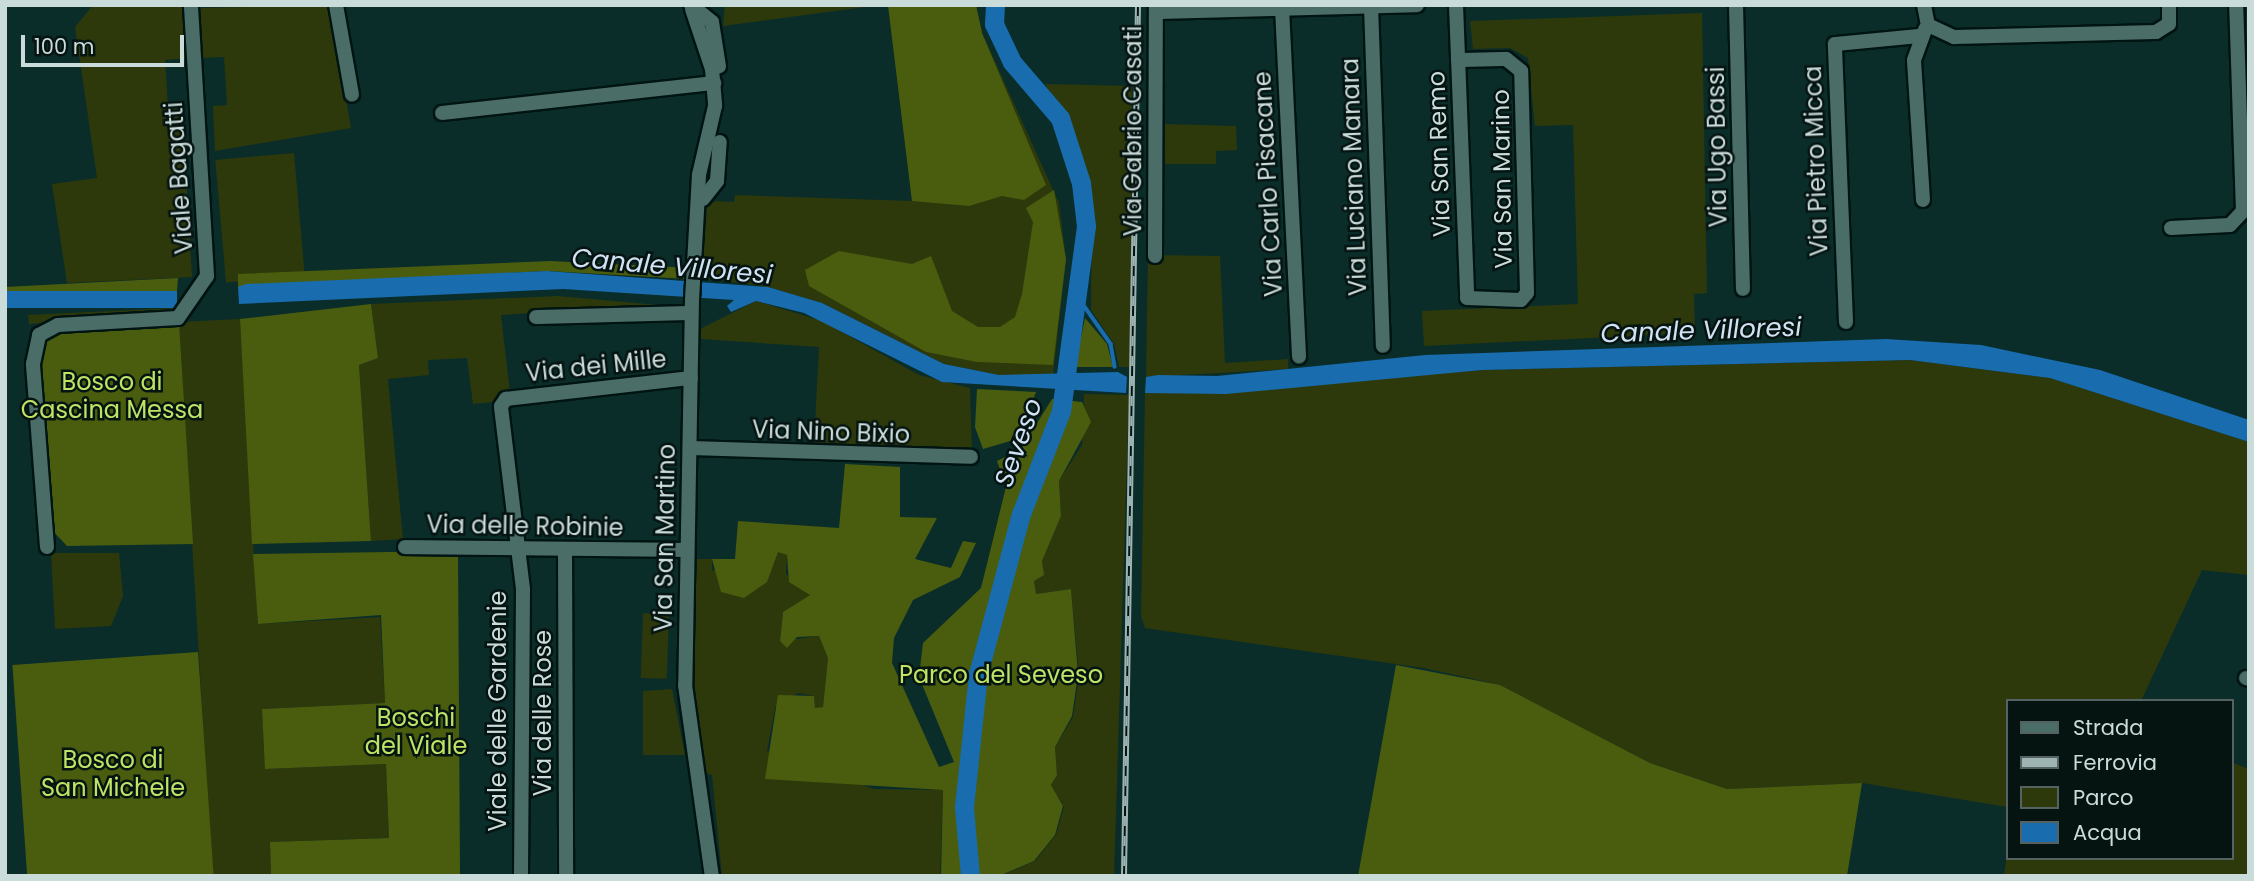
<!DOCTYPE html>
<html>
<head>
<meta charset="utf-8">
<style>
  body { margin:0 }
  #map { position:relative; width:2254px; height:881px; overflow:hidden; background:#0a2d2a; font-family:Poppins,sans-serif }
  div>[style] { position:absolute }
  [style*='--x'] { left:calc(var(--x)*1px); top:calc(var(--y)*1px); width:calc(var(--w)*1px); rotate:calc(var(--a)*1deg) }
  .green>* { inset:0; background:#2d390b; transform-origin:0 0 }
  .forest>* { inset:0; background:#4a5d0e; transform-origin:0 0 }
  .water>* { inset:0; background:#196cae; transform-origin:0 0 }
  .stream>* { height:3.5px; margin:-1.75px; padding:0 1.75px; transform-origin:1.75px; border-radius:1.75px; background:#196cae }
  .river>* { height:19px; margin:-9.5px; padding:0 9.5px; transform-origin:9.5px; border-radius:9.5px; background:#196cae }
  .roads { filter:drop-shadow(2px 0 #001412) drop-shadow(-2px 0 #001412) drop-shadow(0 2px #001412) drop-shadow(0 -2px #001412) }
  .minor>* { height:14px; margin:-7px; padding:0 7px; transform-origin:7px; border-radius:7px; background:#4a6d68 }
  .rail>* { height:6px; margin-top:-3px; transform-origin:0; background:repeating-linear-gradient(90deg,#051311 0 10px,#9eb4b2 0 20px); box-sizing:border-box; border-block:2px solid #9eb4b2 }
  span { translate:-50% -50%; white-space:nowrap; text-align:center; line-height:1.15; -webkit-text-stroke:5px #051311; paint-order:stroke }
  .street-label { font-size:24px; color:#cadcda }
  .park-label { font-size:24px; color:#bfe365 }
  .water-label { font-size:26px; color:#d0e2f4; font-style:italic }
  .frame { position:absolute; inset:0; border:7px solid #cadcda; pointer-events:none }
  .legend { position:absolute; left:2006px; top:699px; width:228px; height:161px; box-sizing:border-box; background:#051311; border:2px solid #546361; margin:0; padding:9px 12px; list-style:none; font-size:21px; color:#cadcda }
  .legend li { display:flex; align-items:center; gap:14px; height:35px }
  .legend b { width:35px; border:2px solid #546361 }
  .scale { position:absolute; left:21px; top:35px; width:163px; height:32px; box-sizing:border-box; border:4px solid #cadcda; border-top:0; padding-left:9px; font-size:21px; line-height:24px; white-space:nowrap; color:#cadcda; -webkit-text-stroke:5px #051311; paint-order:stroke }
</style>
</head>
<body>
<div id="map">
  <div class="green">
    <i style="clip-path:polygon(93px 5px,187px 5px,189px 58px,165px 60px,168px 107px,182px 107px,192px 277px,67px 283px,52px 184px,97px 178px,75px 27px)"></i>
    <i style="clip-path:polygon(330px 5px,351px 128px,215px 151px,213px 106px,227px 105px,224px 57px,200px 58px,197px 8px)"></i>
    <i style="clip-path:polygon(725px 5px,880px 5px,723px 26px)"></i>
    <i style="clip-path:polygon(888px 5px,976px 5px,982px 33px,1059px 203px,1066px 259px,1053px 375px,999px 375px,944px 364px,822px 303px,768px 287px,702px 278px,707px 207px,715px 201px,734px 202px,735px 195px,912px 201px)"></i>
    <i style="clip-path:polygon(1702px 13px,1707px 293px,1694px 294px,1695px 333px,1424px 346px,1422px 311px,1578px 304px,1573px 125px,1535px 126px,1528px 58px,1510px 48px,1473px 49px,1470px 21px)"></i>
    <i style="clip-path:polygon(1045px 84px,1132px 86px,1130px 367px,1119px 367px,1114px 344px,1091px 310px,1092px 205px,1075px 142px)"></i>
    <i style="clip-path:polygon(1164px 124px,1236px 126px,1237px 150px,1216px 151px,1216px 164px,1164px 164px)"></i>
    <i style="left:294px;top:153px;width:123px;height:79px;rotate:85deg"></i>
    <i style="clip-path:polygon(1148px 255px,1220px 256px,1225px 363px,1288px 359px,1288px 369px,1146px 377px)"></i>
    <i style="clip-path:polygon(558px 296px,658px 305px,501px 315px,510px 393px,493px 402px,473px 404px,467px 358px,428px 360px,429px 375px,388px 379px,403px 539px,371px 541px,359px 365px,378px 358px,371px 304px)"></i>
    <i style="clip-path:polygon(756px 301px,822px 321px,919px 375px,970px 388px,972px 452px,814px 444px,819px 347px,701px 339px,700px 329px)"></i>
    <i style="clip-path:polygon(177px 308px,178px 312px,29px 324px,28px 315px)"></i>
    <i style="clip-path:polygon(240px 319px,258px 624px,380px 617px,385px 703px,262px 709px,266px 769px,386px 764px,389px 838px,270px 842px,271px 876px,212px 876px,179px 322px)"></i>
    <i style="clip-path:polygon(1910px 360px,2050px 378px,2249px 442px,2249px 575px,2202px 570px,2141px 701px,2007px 701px,2007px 807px,1862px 783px,1727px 789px,1650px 763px,1500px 685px,1424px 668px,1145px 628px,1141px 616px,1145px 393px,1482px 370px)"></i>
    <i style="clip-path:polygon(1084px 394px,1129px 395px,1114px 876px,1000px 876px,1035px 861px,1056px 835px,1064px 807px,1051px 785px,1057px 775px,1055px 747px,1073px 717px,1079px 676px,1071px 589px,1036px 594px,1034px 581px,1043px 575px,1042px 561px,1061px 516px,1059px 481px,1082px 445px)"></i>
    <i style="clip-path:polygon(778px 551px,787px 555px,786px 574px,810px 595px,783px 612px,780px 641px,819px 636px,828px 658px,823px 707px,815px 709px,814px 696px,798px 693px,775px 708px,767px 751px,874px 789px,943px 790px,940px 876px,722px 876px,712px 775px,704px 773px,693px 697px,692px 559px,712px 559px,712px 571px)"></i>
    <i style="clip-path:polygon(51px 553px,119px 553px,123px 596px,111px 626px,55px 629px)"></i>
    <i style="left:643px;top:613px;width:26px;height:65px;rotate:2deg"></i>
    <i style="clip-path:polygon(672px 689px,685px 755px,643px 755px,643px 691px)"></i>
    <i style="clip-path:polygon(2231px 762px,2249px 769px,2249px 876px,2004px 876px,2007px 853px,2007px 858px,2231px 858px)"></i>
  </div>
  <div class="forest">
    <i style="clip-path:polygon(888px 5px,976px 5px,982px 33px,1046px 185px,1024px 200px,1002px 196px,969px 206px,912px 201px)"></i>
    <i style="clip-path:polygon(1054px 190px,1066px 259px,1053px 365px,977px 362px,926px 352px,809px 286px,805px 270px,839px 251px,912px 264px,931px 256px,952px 311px,978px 327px,1000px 327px,1015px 317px,1022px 294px,1033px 222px,1026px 208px)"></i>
    <i style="clip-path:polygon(550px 261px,691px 268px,689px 279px,547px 271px,238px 287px,238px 274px)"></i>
    <i style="clip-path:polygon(178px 278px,177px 291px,5px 296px,5px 287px)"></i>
    <i style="clip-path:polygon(371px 304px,378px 358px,359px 365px,371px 541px,252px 544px,240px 319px)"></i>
    <i style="clip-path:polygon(1085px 318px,1107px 344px,1113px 367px,1075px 367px)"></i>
    <i style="clip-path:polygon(179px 322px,193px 544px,67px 546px,50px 528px,37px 364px,44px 338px,50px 331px)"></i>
    <i style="clip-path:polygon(977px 389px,1036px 392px,1017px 439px,983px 449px,975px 427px)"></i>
    <i style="clip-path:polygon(1052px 399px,1082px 402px,1091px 422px,1059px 481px,1061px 516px,1042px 561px,1044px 575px,1034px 581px,1036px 594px,1071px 589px,1078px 674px,1072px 716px,1055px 747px,1057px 775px,1051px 785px,1063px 806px,1055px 835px,1034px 861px,999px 876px,941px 876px,943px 790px,765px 779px,778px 695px,814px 696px,815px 708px,823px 707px,828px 658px,819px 636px,797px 637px,787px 648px,780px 641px,783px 612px,810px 595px,789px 582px,787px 555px,778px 552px,767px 582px,744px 598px,721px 592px,712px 559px,735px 559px,738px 521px,839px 528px,845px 464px,900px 467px,900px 517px,937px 518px,915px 559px,951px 568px,963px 541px,976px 543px,960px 577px,913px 600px,894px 638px,892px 663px,939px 767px,954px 762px,919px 677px,923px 643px,981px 588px,1006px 487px,997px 461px,1021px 449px)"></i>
    <i style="clip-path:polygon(458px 551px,460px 876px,271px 876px,270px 842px,389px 838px,386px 764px,265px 769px,262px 709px,385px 703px,381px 615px,258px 624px,253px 554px)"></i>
    <i style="left:198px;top:652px;width:224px;height:186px;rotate:86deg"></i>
    <i style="clip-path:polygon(1396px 665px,1500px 685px,1650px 763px,1727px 789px,1862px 783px,1847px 876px,1358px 876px)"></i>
  </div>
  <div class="water">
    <i style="clip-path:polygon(547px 271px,768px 287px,822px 303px,944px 364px,999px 375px,1118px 372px,1127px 377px,1126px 393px,942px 382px,804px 313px,756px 301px,731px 312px,727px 306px,734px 300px,563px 289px,239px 304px,238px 287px,246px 284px)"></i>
    <i style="left:177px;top:291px;width:17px;height:172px;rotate:90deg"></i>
    <i style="clip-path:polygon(1886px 339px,1981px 345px,2100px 370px,2249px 420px,2249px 442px,2050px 378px,1910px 360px,1482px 370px,1226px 394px,1145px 393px,1146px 377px,1158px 375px,1217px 376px,1425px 355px)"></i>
  </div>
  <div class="stream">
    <i style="--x:1076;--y:294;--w:61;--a:55"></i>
    <i style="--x:1111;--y:344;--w:23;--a:80"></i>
  </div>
  <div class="river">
    <i style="--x:970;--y:876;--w:69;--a:-95"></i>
    <i style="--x:964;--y:807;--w:134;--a:-84"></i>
    <i style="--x:978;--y:674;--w:166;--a:-75"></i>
    <i style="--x:1021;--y:514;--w:110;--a:-68.8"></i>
    <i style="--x:1061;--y:411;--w:187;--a:-82.3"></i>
    <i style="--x:1086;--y:226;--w:43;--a:-96.6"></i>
    <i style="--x:1081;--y:183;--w:68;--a:-107.9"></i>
    <i style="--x:1060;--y:118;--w:74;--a:-130.6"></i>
    <i style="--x:1012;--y:62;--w:42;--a:-115.3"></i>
    <i style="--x:994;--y:24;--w:19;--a:-87"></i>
  </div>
  <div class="roads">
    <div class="minor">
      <i style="--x:336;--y:5;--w:91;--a:79.9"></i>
      <i style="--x:691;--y:5;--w:27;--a:39"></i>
      <i style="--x:712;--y:22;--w:45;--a:81"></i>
      <i style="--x:1456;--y:5;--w:293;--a:87.8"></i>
      <i style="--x:1467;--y:298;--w:54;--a:2.1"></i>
      <i style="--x:1521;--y:300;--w:9;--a:-49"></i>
      <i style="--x:1527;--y:293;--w:222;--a:-91.5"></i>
      <i style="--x:1521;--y:71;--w:19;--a:-141"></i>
      <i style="--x:1506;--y:59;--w:48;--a:178.8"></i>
      <i style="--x:1736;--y:5;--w:284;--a:88.6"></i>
      <i style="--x:1924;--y:5;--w:20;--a:79"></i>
      <i style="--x:1928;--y:25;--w:29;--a:25"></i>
      <i style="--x:1954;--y:37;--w:202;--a:-1.4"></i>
      <i style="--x:2156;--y:32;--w:15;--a:-32"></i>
      <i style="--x:2169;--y:24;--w:19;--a:-90"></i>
      <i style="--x:1371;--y:6;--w:340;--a:88"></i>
      <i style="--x:1282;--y:8;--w:349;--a:87.2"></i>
      <i style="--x:692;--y:9;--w:63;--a:71.6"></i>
      <i style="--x:712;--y:69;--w:37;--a:85"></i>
      <i style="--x:715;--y:106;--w:71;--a:103.1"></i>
      <i style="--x:699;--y:175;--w:125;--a:93.2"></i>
      <i style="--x:692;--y:300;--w:385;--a:91"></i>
      <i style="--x:685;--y:685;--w:193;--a:82"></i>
      <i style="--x:1156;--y:12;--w:261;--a:-1.5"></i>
      <i style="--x:442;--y:113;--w:274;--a:-6.3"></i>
      <i style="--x:703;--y:199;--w:23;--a:-52"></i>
      <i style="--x:717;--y:181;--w:39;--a:-86"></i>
      <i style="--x:1923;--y:200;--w:140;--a:-93.7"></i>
      <i style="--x:1914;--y:60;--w:33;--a:-70"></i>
      <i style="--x:2171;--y:228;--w:59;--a:-2.9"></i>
      <i style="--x:2230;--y:225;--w:19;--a:-47"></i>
      <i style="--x:2243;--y:211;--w:206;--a:-91.9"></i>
      <i style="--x:1155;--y:256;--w:251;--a:-89.8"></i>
      <i style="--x:536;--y:317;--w:155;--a:-1.5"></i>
      <i style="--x:1846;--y:322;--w:278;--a:-92.3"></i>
      <i style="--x:1835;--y:44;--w:85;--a:-5.4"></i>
      <i style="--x:690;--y:448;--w:281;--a:1.8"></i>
      <i style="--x:47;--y:547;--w:184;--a:-94.4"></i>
      <i style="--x:33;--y:364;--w:30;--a:-78"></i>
      <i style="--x:39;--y:335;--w:21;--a:-28"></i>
      <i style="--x:58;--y:325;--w:120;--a:-3.3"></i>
      <i style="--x:178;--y:318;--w:51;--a:-55.4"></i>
      <i style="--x:207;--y:276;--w:271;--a:-93.4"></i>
      <i style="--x:405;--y:547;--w:280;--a:0.6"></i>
      <i style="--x:565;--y:549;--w:327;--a:89.8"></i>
      <i style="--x:2246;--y:678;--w:3;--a:18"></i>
      <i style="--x:521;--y:876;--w:287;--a:-89.6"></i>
      <i style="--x:523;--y:589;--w:184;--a:-96.9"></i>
      <i style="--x:501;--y:406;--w:9;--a:-54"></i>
      <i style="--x:506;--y:399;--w:186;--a:-6.5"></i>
    </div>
  </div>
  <div class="rail">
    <i style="--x:1124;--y:876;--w:871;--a:-89.08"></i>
  </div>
  <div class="street-label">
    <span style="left:1133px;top:131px;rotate:-90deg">Via Gabrio Casati</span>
    <span style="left:1717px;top:147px;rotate:-91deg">Via Ugo Bassi</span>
    <span style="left:1439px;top:154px;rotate:-92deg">Via San Remo</span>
    <span style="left:1816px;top:161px;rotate:-92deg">Via Pietro Micca</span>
    <span style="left:1354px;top:177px;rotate:-92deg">Via Luciano Manara</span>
    <span style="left:179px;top:178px;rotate:-94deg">Viale Bagatti</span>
    <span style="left:1502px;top:179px;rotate:-91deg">Via San Marino</span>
    <span style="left:1268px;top:184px;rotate:-93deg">Via Carlo Pisacane</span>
    <span style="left:596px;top:366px;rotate:-6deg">Via dei Mille</span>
    <span style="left:831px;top:432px;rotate:2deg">Via Nino Bixio</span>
    <span style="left:525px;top:526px;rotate:1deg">Via delle Robinie</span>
    <span style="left:665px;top:538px;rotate:-89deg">Via San Martino</span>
    <span style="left:498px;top:711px;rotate:-90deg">Viale delle Gardenie</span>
    <span style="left:543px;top:713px;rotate:-90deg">Via delle Rose</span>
  </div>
  <div class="park-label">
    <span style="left:112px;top:396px">Bosco di<br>Cascina Messa</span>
    <span style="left:1001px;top:675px">Parco del Seveso</span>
    <span style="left:416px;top:732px">Boschi<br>del Viale</span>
    <span style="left:113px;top:774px">Bosco di<br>San Michele</span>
  </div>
  <div class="water-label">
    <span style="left:672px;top:267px;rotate:5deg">Canale Villoresi</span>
    <span style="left:1701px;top:331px;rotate:-2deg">Canale Villoresi</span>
    <span style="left:1019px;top:443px;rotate:-70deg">Seveso</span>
  </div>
  <div class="frame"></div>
  <ul class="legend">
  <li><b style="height:9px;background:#4a6d68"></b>Strada</li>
  <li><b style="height:9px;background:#9eb4b2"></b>Ferrovia</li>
  <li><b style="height:19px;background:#2d390b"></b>Parco</li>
  <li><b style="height:19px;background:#196cae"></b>Acqua</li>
  </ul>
  <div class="scale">100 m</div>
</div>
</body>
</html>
